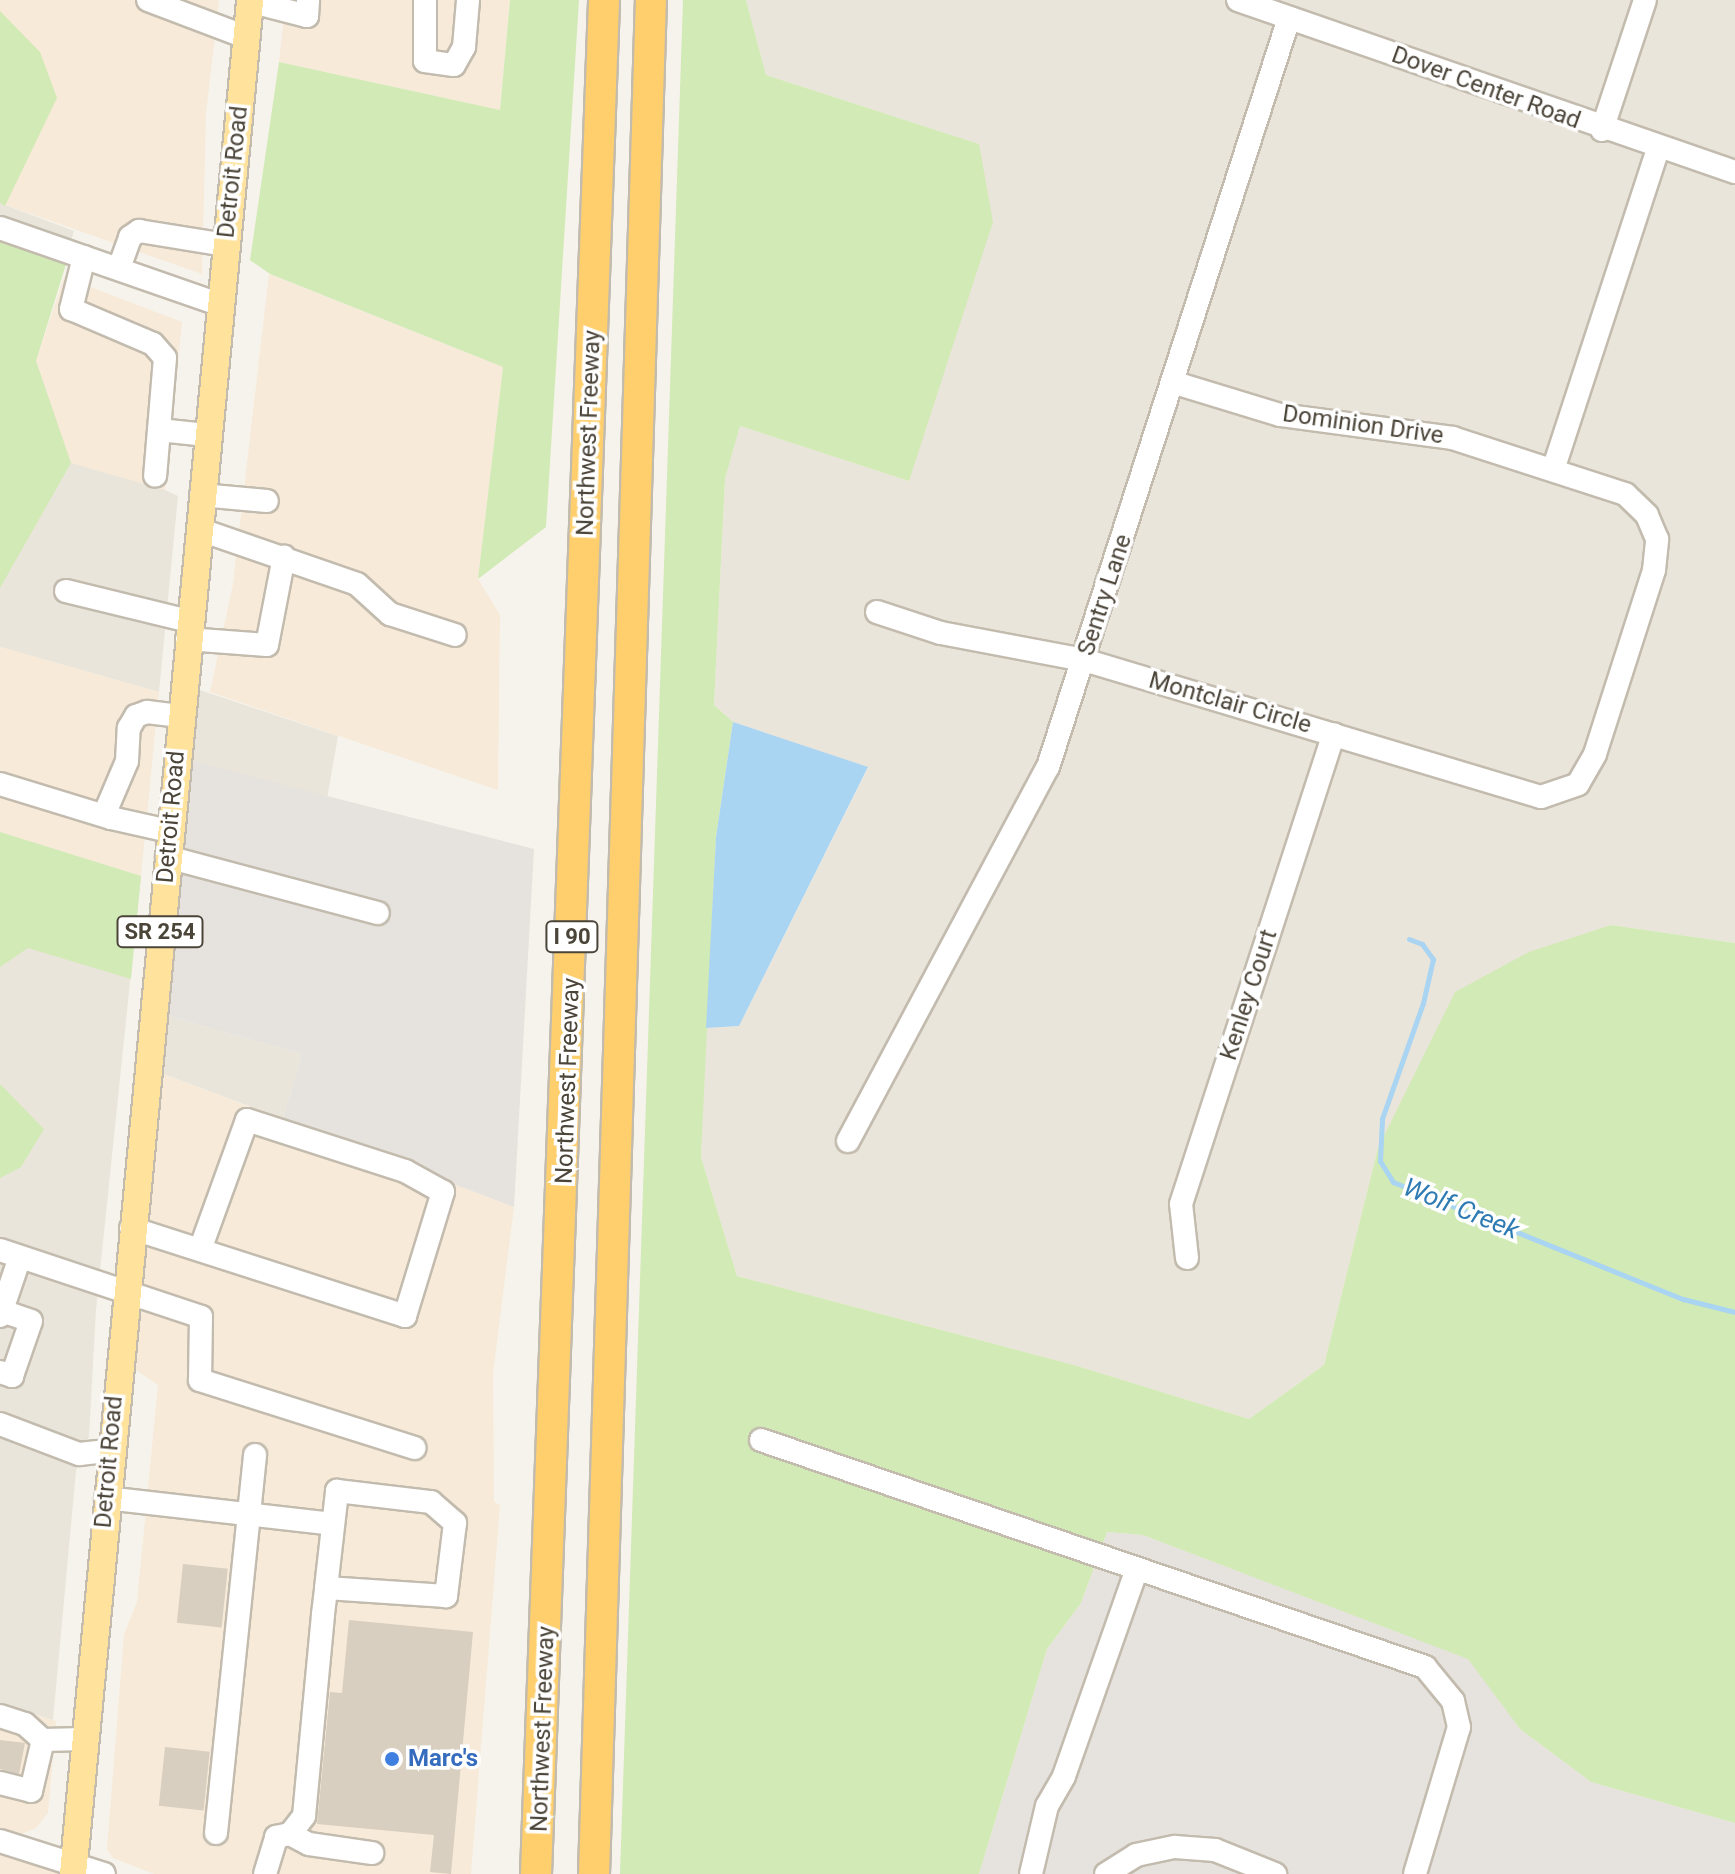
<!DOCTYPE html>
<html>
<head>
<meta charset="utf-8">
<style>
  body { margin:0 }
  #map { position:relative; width:1735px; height:1874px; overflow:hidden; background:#f6f3ec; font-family:Roboto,sans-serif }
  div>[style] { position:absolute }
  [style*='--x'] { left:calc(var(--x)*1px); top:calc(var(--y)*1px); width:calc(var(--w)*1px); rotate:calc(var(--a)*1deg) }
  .residential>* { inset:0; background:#eae5da }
  .commercial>* { inset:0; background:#f7ead8 }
  .industrial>* { inset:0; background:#e6e2dd }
  .green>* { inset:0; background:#d2eab5 }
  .water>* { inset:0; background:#a9d4f2 }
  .stream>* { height:5px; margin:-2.5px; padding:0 2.5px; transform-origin:2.5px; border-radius:2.5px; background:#a9d4f2 }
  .building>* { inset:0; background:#d8cfc1; transform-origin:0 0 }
  .roads { filter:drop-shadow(2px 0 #c2bbae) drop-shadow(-2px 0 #c2bbae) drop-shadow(0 2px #c2bbae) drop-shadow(0 -2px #c2bbae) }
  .minor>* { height:22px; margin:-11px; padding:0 11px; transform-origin:11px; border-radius:11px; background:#fff }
  .major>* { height:26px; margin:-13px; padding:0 13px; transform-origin:13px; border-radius:13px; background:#ffe39c }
  .highway>* { height:30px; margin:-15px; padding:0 15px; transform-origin:15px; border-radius:15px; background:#ffcf6e }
  .dots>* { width:22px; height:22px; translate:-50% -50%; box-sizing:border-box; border:4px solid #fff; border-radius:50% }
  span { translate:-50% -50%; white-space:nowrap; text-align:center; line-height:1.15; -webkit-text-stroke:7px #fff; paint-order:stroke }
  .shield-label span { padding:2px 6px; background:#fff; border:2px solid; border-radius:6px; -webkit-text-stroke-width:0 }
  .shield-label { font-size:22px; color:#4b4439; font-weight:700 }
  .street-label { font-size:24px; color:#4b4439 }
  .shop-label { font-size:24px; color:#366cbe; font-weight:700 }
  .left { translate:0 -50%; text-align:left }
  .water-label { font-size:26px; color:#2e7ab2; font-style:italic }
</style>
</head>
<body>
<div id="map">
  <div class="residential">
    <i style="clip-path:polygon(746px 0,1735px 0,1735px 943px,1611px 925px,1378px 1148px,1324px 1365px,1249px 1419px,1074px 1365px,737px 1276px,701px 1157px,706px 1028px,739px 1026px,868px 768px,733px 722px,714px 705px,725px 479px,740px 426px,909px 481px,979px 144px,766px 75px)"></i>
    <i style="clip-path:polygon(0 203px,74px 231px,36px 361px,165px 490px,178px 496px,159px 692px,0 647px)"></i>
    <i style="clip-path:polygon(197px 689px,338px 736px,327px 799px,187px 760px)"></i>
    <i style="clip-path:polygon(0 832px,141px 876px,96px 1310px,89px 1436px,76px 1471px,53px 1720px,0 1704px)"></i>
    <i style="clip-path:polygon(161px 1014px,302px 1054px,283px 1119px,158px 1072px)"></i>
  </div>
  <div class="commercial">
    <i style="clip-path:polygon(0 0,219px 0,206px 114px,202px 274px,0 203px)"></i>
    <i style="clip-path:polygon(286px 0,510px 0,500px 110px,279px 62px)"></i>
    <i style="clip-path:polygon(269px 274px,503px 367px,478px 579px,500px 615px,498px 790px,210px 692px,233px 584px)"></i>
    <i style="clip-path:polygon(64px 277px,182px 322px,165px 490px,71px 463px,36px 361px)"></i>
    <i style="clip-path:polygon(0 647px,159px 692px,141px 876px,0 832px)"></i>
    <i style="clip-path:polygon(158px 1072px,514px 1207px,493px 1374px,494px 1502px,500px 1505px,471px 1874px,154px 1874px,113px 1858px,107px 1849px,124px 1634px,137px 1602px,158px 1385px,133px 1368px)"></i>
    <i style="clip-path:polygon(0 1704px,56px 1721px,48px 1813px,36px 1828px,21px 1834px,0 1830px)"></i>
    <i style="clip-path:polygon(0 1841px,73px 1874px,0 1874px)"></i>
  </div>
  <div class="industrial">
    <i style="clip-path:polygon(187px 760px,534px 849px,514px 1207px,283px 1119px,302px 1054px,161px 1014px)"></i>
    <i style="clip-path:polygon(1107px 1532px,1143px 1535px,1469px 1659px,1520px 1729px,1591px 1782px,1735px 1823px,1735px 1874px,979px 1874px,1047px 1649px,1081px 1603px)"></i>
  </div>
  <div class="green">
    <i style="clip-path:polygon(510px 0,579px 0,546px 527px,478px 579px,503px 367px,270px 274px,250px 260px,279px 62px,500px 110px)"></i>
    <i style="clip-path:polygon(683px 0,746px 0,766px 75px,979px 144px,993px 222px,909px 481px,740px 426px,725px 479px,714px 705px,733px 722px,716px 837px,701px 1157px,737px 1276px,1074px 1365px,1249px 1419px,1324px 1365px,1378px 1148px,1455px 992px,1529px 952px,1611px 925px,1735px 943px,1735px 1823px,1591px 1782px,1520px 1729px,1468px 1659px,1143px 1535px,1107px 1532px,1081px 1603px,1047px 1649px,979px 1874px,620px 1874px)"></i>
    <i style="clip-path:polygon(0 11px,40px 52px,57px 98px,5px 206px,0 203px)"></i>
    <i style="clip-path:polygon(0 240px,67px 261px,36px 361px,71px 463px,0 588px)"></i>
    <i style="clip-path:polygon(0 832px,141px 876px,131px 979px,28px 948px,0 967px)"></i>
    <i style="clip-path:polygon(0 1084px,44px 1129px,21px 1167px,0 1178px)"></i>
  </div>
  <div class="water">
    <i style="clip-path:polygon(733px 722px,868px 767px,739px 1026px,706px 1028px,716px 837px)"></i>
  </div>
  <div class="stream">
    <i style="--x:1409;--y:939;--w:14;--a:21"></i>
    <i style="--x:1422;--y:944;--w:19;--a:54"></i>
    <i style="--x:1433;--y:959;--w:45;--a:102.8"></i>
    <i style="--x:1423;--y:1003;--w:123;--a:109.5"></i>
    <i style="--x:1382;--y:1119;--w:42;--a:92.7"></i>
    <i style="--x:1380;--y:1161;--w:25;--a:58"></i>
    <i style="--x:1393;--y:1182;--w:313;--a:22"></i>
    <i style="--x:1683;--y:1299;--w:54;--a:14"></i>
  </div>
  <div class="building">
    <i style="left:183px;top:1564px;width:45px;height:59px;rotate:6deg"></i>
    <i style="clip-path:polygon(349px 1620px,473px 1632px,451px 1874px,430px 1872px,434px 1835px,317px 1824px,330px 1692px,342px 1693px)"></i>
    <i style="clip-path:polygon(0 1740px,25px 1743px,19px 1774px,0 1769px)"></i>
    <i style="left:165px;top:1747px;width:45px;height:59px;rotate:6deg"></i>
  </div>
  <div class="roads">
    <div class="minor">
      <i style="--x:148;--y:0;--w:105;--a:20.7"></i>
      <i style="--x:425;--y:0;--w:61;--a:90"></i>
      <i style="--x:425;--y:61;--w:29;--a:8"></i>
      <i style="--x:454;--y:65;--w:21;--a:-61"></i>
      <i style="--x:464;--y:47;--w:47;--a:-85.1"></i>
      <i style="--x:1238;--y:0;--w:526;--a:19.09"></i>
      <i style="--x:249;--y:1;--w:60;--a:14.5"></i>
      <i style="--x:307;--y:16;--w:16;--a:-86"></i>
      <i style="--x:1602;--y:130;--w:137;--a:-71.7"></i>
      <i style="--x:0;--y:228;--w:234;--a:19.2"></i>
      <i style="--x:84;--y:257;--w:54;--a:104"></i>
      <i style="--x:71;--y:309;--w:89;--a:23.1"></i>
      <i style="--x:153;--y:344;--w:18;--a:49"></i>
      <i style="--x:165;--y:358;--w:118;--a:94.8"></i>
      <i style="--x:119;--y:268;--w:33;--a:-70"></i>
      <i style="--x:130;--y:237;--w:11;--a:-34"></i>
      <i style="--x:139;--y:231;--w:87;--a:9.2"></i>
      <i style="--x:159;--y:430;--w:48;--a:5.9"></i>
      <i style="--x:1554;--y:467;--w:336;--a:-71.9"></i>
      <i style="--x:201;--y:495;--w:66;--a:5.2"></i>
      <i style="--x:198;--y:529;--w:168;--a:19.1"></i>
      <i style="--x:357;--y:584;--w:45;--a:42.3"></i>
      <i style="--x:390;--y:614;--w:68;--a:17.9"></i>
      <i style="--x:66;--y:591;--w:127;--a:13.7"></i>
      <i style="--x:877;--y:612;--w:67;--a:18.2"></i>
      <i style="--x:941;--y:633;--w:146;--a:10.7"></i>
      <i style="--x:1084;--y:660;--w:477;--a:16.7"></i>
      <i style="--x:1541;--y:797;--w:39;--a:-19"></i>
      <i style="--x:1578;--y:784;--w:34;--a:-60"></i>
      <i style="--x:1595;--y:754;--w:193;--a:-72.2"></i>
      <i style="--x:1654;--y:570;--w:31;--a:-84"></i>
      <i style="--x:1657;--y:539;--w:26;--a:-113"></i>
      <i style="--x:1647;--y:515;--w:30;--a:-136"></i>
      <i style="--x:1625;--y:494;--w:181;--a:-162"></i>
      <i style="--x:1453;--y:438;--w:175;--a:-172.4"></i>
      <i style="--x:1280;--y:415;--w:113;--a:-163"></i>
      <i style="--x:187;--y:639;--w:80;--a:4.3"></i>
      <i style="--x:267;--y:645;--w:90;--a:-79.1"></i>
      <i style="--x:0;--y:784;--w:116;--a:17"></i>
      <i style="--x:169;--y:831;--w:59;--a:-167.4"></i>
      <i style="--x:111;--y:818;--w:11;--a:-112"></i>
      <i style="--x:107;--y:808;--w:51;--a:-66.9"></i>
      <i style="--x:127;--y:761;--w:33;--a:-87"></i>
      <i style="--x:129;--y:728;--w:14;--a:-60"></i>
      <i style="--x:136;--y:716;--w:12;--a:-20"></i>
      <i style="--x:147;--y:712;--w:33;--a:7"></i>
      <i style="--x:167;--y:857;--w:218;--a:14.9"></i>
      <i style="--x:848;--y:1141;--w:424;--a:-61.9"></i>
      <i style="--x:1048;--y:767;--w:787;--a:-72.16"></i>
      <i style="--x:131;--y:1228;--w:288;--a:17.8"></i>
      <i style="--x:405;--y:1316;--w:130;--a:-73"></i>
      <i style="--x:443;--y:1192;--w:43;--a:-151.1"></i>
      <i style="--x:405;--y:1171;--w:166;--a:-162.1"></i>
      <i style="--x:247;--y:1120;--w:138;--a:109.9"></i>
      <i style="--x:0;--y:1250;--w:212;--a:18.4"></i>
      <i style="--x:201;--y:1317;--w:63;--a:90.9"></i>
      <i style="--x:200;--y:1380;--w:225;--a:17.6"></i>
      <i style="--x:1187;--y:1258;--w:54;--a:-96.3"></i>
      <i style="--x:1181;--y:1204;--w:494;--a:-72"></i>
      <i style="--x:0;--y:1316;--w:62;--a:-71.3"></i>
      <i style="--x:0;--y:1372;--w:13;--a:18"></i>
      <i style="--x:12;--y:1376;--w:58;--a:-70.9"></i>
      <i style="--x:31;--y:1321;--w:31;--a:-161"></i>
      <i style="--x:0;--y:1424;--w:85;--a:20.8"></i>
      <i style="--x:79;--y:1454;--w:31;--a:-6"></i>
      <i style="--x:761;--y:1440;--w:702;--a:18.87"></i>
      <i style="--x:1425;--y:1667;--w:44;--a:50.5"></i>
      <i style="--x:1453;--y:1701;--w:27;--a:77"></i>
      <i style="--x:1459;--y:1727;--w:153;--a:106.7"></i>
      <i style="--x:106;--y:1498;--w:228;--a:6.5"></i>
      <i style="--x:0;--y:1716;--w:26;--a:18"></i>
      <i style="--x:25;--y:1724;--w:24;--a:42"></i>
      <i style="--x:0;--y:1783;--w:32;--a:14"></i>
      <i style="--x:31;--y:1791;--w:52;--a:-76.8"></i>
      <i style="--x:43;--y:1740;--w:42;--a:-1.4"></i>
      <i style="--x:216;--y:1833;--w:380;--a:-84.1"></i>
      <i style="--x:290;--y:1834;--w:21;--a:28"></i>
      <i style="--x:309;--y:1844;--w:64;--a:8.1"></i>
      <i style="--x:0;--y:1841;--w:109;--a:17.6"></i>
      <i style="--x:265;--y:1874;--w:39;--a:-73"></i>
      <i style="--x:276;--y:1837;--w:14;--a:-12"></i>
      <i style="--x:290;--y:1834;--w:23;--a:-52"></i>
      <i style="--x:304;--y:1816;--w:203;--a:-84.6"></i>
      <i style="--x:323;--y:1614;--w:26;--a:-83"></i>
      <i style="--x:326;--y:1588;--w:98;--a:-83.5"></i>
      <i style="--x:337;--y:1491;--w:95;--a:6.7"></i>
      <i style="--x:431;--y:1502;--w:32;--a:41"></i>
      <i style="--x:455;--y:1523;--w:74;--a:97"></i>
      <i style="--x:446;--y:1596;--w:120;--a:-176.2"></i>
      <i style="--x:1031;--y:1874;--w:70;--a:-76.8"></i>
      <i style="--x:1047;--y:1806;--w:34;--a:-60"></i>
      <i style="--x:1064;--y:1776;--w:219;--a:-70.6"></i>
      <i style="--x:1106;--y:1874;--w:36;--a:-32"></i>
      <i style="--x:1136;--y:1855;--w:40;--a:-12"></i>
      <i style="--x:1175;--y:1847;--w:40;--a:4.3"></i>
      <i style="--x:1215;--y:1850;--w:65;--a:21.8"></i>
    </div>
    <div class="major">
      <i style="--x:73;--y:1874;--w:1882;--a:-84.6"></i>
    </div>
    <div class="highway">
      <i style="--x:536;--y:1874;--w:1875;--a:-87.92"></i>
      <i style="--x:594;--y:1874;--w:1875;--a:-88.26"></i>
    </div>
  </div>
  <div class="dots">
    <i style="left:392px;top:1759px;background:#3f7fe0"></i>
  </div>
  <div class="shield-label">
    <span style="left:160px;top:932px">SR 254</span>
    <span style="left:572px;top:937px">I 90</span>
  </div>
  <div class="street-label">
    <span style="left:1486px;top:88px;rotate:20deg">Dover Center Road</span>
    <span style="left:233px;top:172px;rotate:-84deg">Detroit Road</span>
    <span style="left:1363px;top:425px;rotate:8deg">Dominion Drive</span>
    <span style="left:589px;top:433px;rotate:-88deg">Northwest Freeway</span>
    <span style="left:1105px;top:595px;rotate:-72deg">Sentry Lane</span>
    <span style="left:1230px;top:703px;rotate:16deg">Montclair Circle</span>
    <span style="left:171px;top:817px;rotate:-85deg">Detroit Road</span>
    <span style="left:1249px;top:995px;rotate:-72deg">Kenley Court</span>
    <span style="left:568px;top:1081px;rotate:-88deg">Northwest Freeway</span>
    <span style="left:109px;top:1462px;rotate:-85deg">Detroit Road</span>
    <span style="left:543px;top:1729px;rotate:-88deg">Northwest Freeway</span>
  </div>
  <div class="shop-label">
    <span class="left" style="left:408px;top:1759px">Marc's</span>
  </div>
  <div class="water-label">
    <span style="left:1461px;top:1209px;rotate:22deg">Wolf Creek</span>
  </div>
</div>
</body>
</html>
